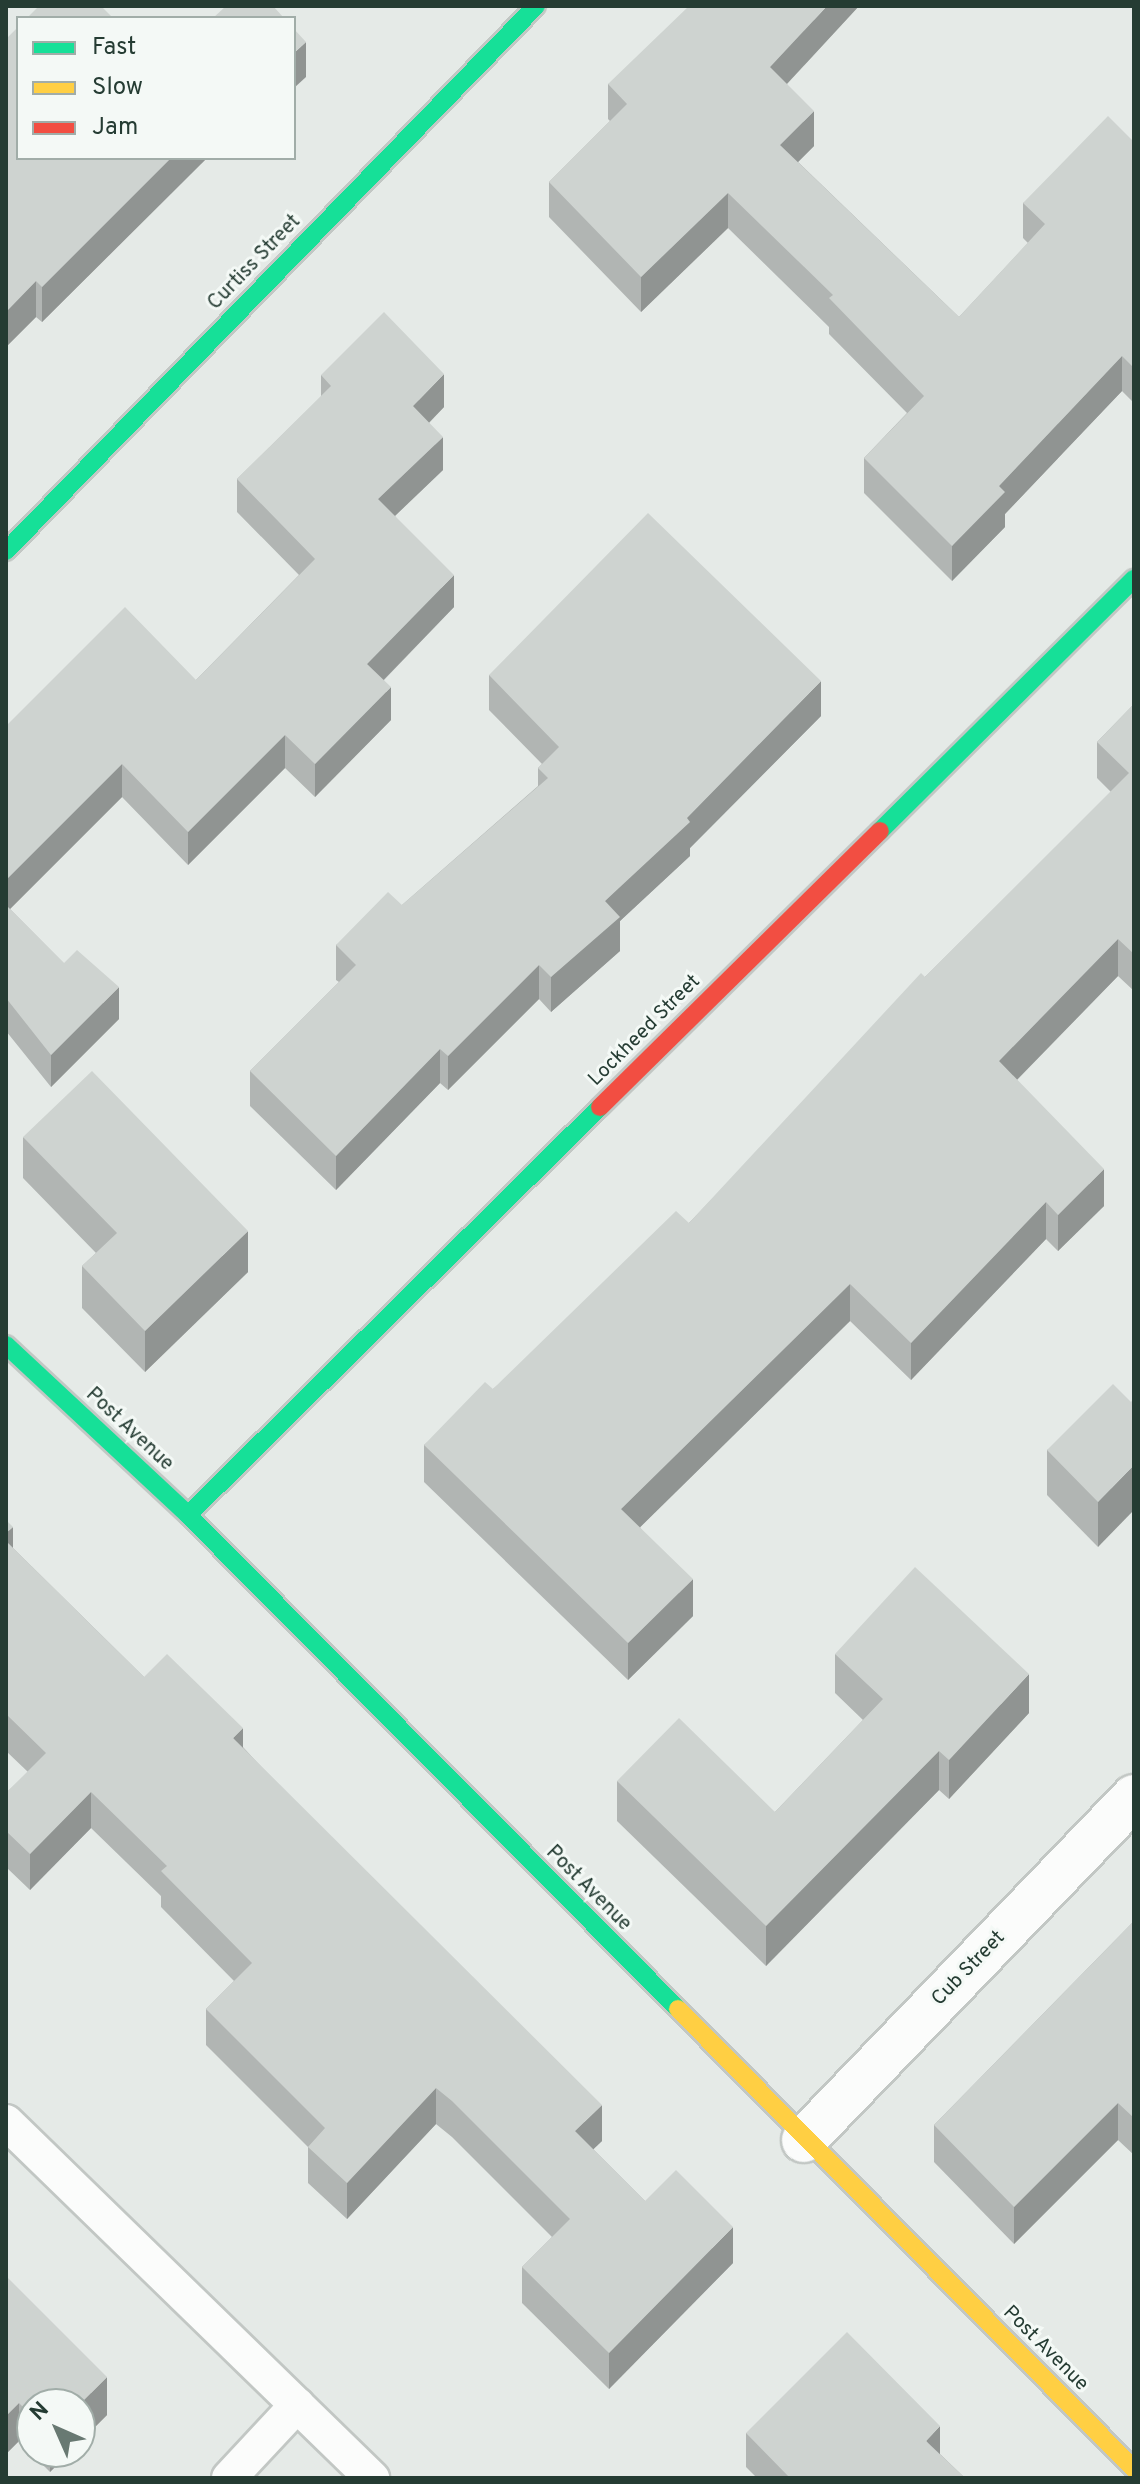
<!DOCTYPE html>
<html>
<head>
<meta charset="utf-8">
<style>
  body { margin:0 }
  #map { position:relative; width:1140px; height:2484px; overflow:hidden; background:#e5eae7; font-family:Overpass,sans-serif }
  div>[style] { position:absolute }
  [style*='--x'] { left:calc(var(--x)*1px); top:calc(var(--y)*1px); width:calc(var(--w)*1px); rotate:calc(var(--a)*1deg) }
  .roads { filter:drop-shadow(2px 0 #c2c7c4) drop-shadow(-2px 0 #c2c7c4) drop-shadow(0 2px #c2c7c4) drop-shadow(0 -2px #c2c7c4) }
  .lane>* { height:34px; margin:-17px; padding:0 17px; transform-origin:17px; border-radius:17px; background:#fbfcfb }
  .street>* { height:44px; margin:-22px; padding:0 22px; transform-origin:22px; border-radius:22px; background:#fbfcfb }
  .fast>* { height:18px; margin:-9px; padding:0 9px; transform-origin:9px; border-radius:9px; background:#16e098 }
  .slow>* { height:18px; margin:-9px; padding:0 9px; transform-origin:9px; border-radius:9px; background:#ffcf43 }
  .jam>* { height:18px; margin:-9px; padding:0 9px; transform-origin:9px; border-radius:9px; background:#f24e42 }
  .wall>* { inset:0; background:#b1b5b3 }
  .shaded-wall>* { inset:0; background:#909492 }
  .building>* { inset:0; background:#ced3d0 }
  span { translate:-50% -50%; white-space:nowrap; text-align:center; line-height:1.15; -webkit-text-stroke:6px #f4f9f6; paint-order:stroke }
  .street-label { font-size:20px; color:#253c33 }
  .frame { position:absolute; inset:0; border:8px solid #253c33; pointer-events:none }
  .legend { position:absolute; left:16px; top:16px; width:280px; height:144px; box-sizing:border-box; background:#f4f9f6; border:2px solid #a1ada8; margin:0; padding:10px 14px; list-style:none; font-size:24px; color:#253c33 }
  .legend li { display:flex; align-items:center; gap:16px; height:40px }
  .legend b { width:40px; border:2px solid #a1ada8 }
  .north { position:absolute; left:16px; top:2388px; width:80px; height:80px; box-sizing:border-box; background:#f4f9f6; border:2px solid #a1ada8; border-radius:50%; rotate:315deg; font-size:22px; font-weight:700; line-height:32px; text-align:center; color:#253c33 }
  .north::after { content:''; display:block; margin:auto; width:28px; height:36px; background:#687972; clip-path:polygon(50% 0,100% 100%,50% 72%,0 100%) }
</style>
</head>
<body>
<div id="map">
  <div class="roads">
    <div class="lane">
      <i style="--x:6;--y:2122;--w:511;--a:44.21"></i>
      <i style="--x:229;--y:2478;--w:100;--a:-47"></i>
    </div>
    <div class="street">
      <i style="--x:804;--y:2140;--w:476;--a:-46.1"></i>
    </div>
    <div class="fast">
      <i style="--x:6;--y:551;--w:760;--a:-45.8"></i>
      <i style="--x:880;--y:831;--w:358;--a:-44.8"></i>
      <i style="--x:6;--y:1345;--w:249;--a:43"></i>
      <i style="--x:188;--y:1515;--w:696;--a:45.23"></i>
      <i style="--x:188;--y:1515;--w:580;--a:-44.72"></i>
    </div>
    <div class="slow">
      <i style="--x:678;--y:2009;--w:648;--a:45.25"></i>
    </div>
    <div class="jam">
      <i style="--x:600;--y:1107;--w:393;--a:-44.6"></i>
    </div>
  </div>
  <div class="wall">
    <i style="clip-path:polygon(859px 6px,787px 84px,814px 146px,798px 162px,959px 317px,1028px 243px,1023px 238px,1023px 203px,1134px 142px,1134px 403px,1122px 391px,1005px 514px,1005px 527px,952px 581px,864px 493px,864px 458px,907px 413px,829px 334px,829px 327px,728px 228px,641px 312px,549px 217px,549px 182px,610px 121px,608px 119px,608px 84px)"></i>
    <i style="clip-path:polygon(6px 39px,207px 158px,42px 322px,36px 317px,6px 347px)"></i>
    <i style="clip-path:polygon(321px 375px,444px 407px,429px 423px,443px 470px,395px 516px,454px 607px,384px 680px,391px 720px,315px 797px,285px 768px,188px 865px,122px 797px,10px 909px,119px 1019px,51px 1087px,6px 1031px,6px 726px,196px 680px,299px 575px,237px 512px,237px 479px,321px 397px)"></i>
    <i style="clip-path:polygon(489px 675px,821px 716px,690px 848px,690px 856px,620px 921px,620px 951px,551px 1012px,539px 999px,448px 1090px,440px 1083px,336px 1190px,250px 1106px,250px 1071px,339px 982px,336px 980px,336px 945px,402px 905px,538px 786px,538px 768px,542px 764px,489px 710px)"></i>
    <i style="clip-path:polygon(1134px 704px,1134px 991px,1118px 976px,1017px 1080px,1104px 1206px,1058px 1251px,1046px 1239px,911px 1380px,850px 1321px,640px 1527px,693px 1616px,628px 1680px,424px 1482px,424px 1445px,493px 1389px,689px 1223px,925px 977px,1111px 792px,1097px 778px,1097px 742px)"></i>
    <i style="clip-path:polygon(23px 1137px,248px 1272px,145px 1372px,82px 1308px,82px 1266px,96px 1253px,23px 1178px)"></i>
    <i style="clip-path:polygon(1131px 1402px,1098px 1547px,1047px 1495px,1047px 1450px)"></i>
    <i style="clip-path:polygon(6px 1520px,13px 1548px,144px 1677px,243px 1747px,602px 2141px,593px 2149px,645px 2201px,733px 2263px,609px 2389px,522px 2303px,522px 2267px,552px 2237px,452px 2137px,436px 2124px,347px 2219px,308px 2183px,308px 2147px,206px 2045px,206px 2009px,234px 1981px,161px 1907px,161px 1896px,91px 1828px,30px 1890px,6px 1867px,6px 1793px,28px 1772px,6px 1751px)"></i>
    <i style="clip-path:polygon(835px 1654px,1029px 1713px,949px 1799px,939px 1790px,766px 1966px,617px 1821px,617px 1781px,775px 1812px,863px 1720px,835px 1693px)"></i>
    <i style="clip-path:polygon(1134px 1921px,1134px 2155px,1118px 2140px,1014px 2244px,934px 2162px,934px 2125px)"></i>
    <i style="clip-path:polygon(6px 2276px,107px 2415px,80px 2442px,80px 2404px,32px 2404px,32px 2452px,70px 2452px,50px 2472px,19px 2441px,6px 2454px)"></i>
    <i style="clip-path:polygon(746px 2433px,940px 2454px,965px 2478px,757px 2478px,746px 2467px)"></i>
  </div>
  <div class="shaded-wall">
    <i style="clip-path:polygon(827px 6px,859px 6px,770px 102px,770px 67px)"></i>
    <i style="clip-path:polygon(306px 42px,306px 77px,294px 88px,294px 53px)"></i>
    <i style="clip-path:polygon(814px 111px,814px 146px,780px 180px,780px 145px)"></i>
    <i style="clip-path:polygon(171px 158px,207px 158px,42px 322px,42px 287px)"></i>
    <i style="clip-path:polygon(728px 193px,728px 228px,641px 312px,641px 277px)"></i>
    <i style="clip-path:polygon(36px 281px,36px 317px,6px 347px,6px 312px)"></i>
    <i style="clip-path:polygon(1122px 356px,1122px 391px,1005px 514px,1005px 527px,952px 581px,952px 546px,999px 486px)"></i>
    <i style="clip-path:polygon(444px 374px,444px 407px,413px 439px,413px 406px)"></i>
    <i style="clip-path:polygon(443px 437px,443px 470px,378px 532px,378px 499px)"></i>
    <i style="clip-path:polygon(454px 575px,454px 607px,367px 697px,367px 664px)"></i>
    <i style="clip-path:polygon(821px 681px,821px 716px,690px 848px,690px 856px,620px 921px,620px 951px,551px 1012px,551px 977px,605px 901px)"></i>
    <i style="clip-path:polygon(391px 687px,391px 720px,315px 797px,315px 764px)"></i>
    <i style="clip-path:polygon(285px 735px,285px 768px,188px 865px,188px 832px)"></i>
    <i style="clip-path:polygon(122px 764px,122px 797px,6px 913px,6px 880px)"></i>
    <i style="clip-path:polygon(1118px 939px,1118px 976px,999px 1098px,999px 1061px)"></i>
    <i style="clip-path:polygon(539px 965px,539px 999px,448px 1090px,448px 1056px)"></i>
    <i style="clip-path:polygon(119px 987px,119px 1019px,51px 1087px,51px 1055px)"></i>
    <i style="clip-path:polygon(440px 1049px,440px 1083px,336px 1190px,336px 1156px)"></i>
    <i style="clip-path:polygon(1104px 1169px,1104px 1206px,1058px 1251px,1058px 1215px)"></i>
    <i style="clip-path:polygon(1046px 1202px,1046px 1239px,911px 1380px,911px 1343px)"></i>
    <i style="clip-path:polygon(248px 1231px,248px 1272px,145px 1372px,145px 1331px)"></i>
    <i style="clip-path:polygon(850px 1284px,850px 1321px,621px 1546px,621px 1509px)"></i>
    <i style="clip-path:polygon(1134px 1465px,1134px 1510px,1098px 1547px,1098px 1502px)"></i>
    <i style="clip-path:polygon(13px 1527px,13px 1563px,6px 1569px,6px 1533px)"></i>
    <i style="clip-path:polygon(693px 1579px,693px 1616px,628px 1680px,628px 1643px)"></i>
    <i style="clip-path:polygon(1029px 1674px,1029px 1713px,949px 1799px,949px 1760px)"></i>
    <i style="clip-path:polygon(243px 1728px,243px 1764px,233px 1738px)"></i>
    <i style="clip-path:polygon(939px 1751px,939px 1790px,766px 1966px,766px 1926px)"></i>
    <i style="clip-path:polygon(91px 1792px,91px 1828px,30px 1890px,30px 1854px)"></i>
    <i style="clip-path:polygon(436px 2088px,436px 2124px,347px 2219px,347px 2183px)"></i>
    <i style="clip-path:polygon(1118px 2103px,1118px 2140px,1014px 2244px,1014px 2207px)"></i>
    <i style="clip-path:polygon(602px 2105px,602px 2141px,575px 2167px,575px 2131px)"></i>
    <i style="clip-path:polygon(733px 2227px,733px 2263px,609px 2389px,609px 2353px)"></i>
    <i style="clip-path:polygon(107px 2377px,107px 2415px,80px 2442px,80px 2404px)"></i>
    <i style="clip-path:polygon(19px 2403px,19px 2441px,6px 2454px,6px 2416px)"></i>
    <i style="clip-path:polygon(940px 2426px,940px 2460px,926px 2441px)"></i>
    <i style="clip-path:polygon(50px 2452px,70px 2452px,50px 2472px)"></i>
  </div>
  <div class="building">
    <i style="clip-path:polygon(39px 6px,101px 6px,113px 18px,27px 18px)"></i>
    <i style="clip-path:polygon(226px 6px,273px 6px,284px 18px,213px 18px)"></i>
    <i style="clip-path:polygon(689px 6px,827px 6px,770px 67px,814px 111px,780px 145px,959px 317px,1045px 224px,1023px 203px,1108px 116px,1134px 142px,1134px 368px,1122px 356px,999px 486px,1005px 492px,952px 546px,864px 458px,924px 396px,829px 298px,833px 295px,728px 193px,641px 277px,549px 182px,627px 104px,608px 84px)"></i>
    <i style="clip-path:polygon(18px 27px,18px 158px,171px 158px,42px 287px,36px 281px,6px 312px,6px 39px)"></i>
    <i style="clip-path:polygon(294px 29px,306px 42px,294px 53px)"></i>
    <i style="clip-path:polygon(384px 312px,444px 374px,413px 406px,443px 437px,378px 499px,454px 575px,367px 664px,391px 687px,315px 764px,285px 735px,188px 832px,122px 764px,6px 880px,6px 726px,125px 607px,196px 680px,315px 559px,237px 479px,331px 386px,321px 375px)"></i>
    <i style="clip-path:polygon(648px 513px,821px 681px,687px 818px,690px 822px,605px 901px,620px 917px,551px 977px,539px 965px,448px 1056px,440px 1049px,336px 1156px,250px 1071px,356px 965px,336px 945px,388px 892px,402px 905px,548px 778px,538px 768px,559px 747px,489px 675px)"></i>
    <i style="clip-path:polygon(1134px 704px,1134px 954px,1118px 939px,999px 1061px,1104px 1169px,1058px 1215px,1046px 1202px,911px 1343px,850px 1284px,621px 1509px,693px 1579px,628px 1643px,424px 1445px,485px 1382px,493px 1389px,676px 1211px,689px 1223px,921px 973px,925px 977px,1129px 773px,1097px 742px)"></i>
    <i style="clip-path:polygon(6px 905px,64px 963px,77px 950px,119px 987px,51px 1055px,6px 998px)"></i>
    <i style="clip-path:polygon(92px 1071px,248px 1231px,145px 1331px,82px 1266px,117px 1233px,23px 1137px)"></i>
    <i style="clip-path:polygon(1113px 1384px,1131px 1402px,1134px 1398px,1134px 1465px,1098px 1502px,1047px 1450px)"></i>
    <i style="clip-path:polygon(6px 1520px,13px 1527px,6px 1533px)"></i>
    <i style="clip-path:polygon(6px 1541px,144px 1677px,167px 1654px,243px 1728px,233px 1738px,602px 2105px,575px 2131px,645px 2201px,676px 2170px,733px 2227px,609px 2353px,522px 2267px,570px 2219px,452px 2101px,436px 2088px,347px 2183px,308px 2147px,325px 2128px,206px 2009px,252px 1963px,161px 1871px,167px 1866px,91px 1792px,30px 1854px,6px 1831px,6px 1793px,46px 1753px,6px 1714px)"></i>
    <i style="clip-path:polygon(915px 1567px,1029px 1674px,949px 1760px,939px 1751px,766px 1926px,617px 1781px,679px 1718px,775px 1812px,883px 1699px,835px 1654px)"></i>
    <i style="clip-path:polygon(1134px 1921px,1134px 2118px,1118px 2103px,1014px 2207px,934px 2125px)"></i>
    <i style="clip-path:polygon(6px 2276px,107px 2377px,80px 2404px,32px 2404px,32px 2416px,19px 2403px,6px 2416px)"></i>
    <i style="clip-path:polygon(847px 2332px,940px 2426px,926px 2441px,965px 2478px,790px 2478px,746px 2433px)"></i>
  </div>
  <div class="street-label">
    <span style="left:255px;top:263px;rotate:-46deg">Curtiss Street</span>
    <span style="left:645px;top:1031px;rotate:-45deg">Lockheed Street</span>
    <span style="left:129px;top:1430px;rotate:43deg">Post Avenue</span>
    <span style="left:588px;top:1889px;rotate:45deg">Post Avenue</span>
    <span style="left:969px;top:1969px;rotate:-46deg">Cub Street</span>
    <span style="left:1045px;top:2349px;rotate:45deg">Post Avenue</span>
  </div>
  <div class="frame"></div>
  <ul class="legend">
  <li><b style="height:10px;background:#16e098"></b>Fast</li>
  <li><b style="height:10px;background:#ffcf43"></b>Slow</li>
  <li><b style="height:10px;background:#f24e42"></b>Jam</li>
  </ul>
  <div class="north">N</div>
</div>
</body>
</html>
